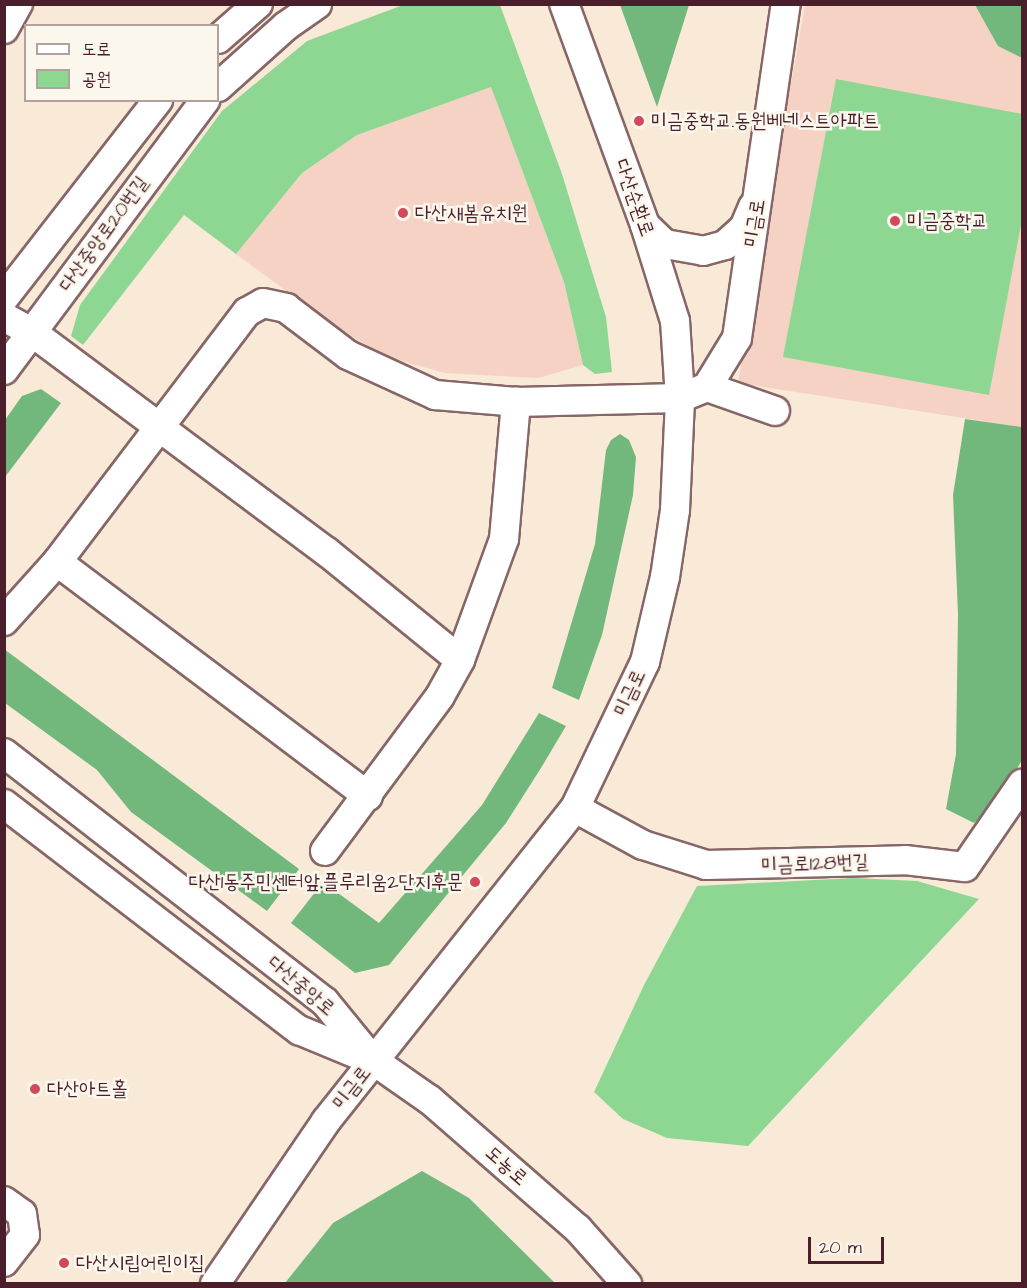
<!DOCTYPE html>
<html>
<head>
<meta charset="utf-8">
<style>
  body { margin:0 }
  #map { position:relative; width:1027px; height:1288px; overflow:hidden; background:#f8ead7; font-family:"Architects Daughter","Poor Story",sans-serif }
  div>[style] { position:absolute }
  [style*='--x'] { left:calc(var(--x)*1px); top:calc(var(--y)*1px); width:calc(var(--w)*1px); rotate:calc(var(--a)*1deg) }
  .built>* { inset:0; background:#f6d2c4 }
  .green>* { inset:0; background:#8ed793 }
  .forest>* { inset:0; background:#72b87d }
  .roads { filter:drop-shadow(2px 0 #876667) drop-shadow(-2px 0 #876667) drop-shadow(0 2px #876667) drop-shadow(0 -2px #876667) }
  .minor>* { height:28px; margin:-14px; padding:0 14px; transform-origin:14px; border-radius:14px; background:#fff }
  .dots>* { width:16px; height:16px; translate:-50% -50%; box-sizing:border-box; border:3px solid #fbf7ec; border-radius:50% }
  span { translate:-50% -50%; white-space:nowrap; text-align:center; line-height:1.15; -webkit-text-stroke:5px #fbf7ec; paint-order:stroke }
  .poi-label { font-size:20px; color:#4a1f2b }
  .left { translate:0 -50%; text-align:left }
  .right { translate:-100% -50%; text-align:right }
  .street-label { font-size:20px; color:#4a1f2b }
  .frame { position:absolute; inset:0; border:6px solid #4a1f2b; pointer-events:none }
  .legend { position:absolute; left:24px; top:24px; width:195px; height:78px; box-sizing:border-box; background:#fbf7ec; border:2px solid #b4a19f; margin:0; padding:8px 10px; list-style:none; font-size:18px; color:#4a1f2b }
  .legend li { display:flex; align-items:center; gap:12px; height:30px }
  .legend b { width:30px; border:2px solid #b4a19f }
  .scale { position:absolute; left:808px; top:1237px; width:76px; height:27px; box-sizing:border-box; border:3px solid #4a1f2b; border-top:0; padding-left:8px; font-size:18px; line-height:21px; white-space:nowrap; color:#4a1f2b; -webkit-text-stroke:4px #fbf7ec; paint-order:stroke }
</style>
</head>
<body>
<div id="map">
  <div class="built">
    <i style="clip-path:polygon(805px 5px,975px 5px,998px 46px,1022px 58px,1022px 427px,738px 383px)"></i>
    <i style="clip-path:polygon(491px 87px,564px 282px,583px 365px,538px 378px,445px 373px,387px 357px,328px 322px,236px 254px,302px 173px,357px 135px)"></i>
  </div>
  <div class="green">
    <i style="clip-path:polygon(403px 5px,500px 5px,562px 174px,606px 317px,612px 372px,595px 374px,583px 365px,564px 282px,491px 87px,357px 135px,302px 173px,236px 254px,184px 215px,83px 345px,71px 336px,80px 305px,222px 111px,307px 41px)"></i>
    <i style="clip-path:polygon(836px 79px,1022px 114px,1022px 219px,989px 395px,783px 357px)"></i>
    <i style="clip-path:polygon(854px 878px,917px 881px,979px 899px,748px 1146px,667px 1138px,623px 1119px,594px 1092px,644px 985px,697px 886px)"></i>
  </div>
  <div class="forest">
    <i style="clip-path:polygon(620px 5px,689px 5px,657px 107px)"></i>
    <i style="clip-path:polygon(975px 5px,1022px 5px,1022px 58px,998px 46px)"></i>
    <i style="clip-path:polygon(41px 389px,61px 403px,5px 477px,5px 420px,22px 396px)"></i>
    <i style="clip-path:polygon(965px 419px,1022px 427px,1022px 760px,1001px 797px,974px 823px,946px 809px,956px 754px,958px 614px,953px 495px)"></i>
    <i style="clip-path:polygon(620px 434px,629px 440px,636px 457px,633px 495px,602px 635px,579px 700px,552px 688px,595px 544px,606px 450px,611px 440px)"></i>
    <i style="clip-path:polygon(4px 649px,299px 869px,267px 911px,131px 812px,97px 770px,5px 703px)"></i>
    <i style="clip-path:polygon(539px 713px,566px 726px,541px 768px,506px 823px,389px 965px,355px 973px,291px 923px,323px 882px,379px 923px,482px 805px)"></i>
    <i style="clip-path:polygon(422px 1171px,469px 1198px,555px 1283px,285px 1283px,333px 1223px)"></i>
  </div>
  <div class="roads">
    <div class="minor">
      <i style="--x:4;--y:29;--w:29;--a:-61"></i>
      <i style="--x:218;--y:39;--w:53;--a:-41.2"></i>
      <i style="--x:218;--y:87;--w:91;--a:-41.9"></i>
      <i style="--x:286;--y:26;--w:38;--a:-35"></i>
      <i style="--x:645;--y:225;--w:28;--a:44"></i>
      <i style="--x:665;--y:244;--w:39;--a:10"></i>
      <i style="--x:703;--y:251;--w:23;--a:-15"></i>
      <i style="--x:725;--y:245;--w:25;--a:-42"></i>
      <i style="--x:744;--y:228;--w:23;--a:-67"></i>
      <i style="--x:4;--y:298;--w:251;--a:-52.1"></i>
      <i style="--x:4;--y:317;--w:33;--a:29"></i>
      <i style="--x:33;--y:333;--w:367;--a:36.7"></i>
      <i style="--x:327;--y:552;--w:171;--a:39.1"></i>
      <i style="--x:4;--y:370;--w:337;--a:-53.3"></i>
      <i style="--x:707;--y:387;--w:72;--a:19.4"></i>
      <i style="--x:4;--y:621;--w:79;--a:-48.1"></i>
      <i style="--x:4;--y:753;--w:406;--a:37.8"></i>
      <i style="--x:325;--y:1002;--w:71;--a:50.7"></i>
      <i style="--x:368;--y:796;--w:389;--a:-143"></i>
      <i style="--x:57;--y:562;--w:314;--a:-52.8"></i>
      <i style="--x:247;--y:312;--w:18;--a:-29"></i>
      <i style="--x:263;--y:303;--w:24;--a:12"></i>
      <i style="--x:286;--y:308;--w:78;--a:37.2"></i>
      <i style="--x:348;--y:355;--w:96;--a:24.7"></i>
      <i style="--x:435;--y:395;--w:81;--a:4.9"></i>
      <i style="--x:516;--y:402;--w:164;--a:-1.4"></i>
      <i style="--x:680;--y:398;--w:29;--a:-22"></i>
      <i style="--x:707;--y:387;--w:57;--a:-58.5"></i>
      <i style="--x:737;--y:338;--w:338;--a:-81.7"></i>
      <i style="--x:4;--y:804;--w:372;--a:37.5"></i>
      <i style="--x:299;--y:1030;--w:81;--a:22.5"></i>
      <i style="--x:374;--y:1061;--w:68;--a:34.9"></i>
      <i style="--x:430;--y:1100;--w:196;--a:41.1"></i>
      <i style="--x:578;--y:1229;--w:74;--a:48.3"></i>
      <i style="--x:575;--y:808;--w:77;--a:28.6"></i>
      <i style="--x:643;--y:845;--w:66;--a:17.6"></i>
      <i style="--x:706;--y:865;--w:199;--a:-1.4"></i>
      <i style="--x:905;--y:860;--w:60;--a:6.7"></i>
      <i style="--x:965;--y:867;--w:101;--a:-55.5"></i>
      <i style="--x:325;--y:851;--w:193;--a:-53.4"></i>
      <i style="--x:440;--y:696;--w:41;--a:-60.9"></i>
      <i style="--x:460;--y:660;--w:129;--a:-70"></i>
      <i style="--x:504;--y:539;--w:138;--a:-85"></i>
      <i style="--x:4;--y:1201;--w:22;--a:36"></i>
      <i style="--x:22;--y:1214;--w:21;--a:82"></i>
      <i style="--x:25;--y:1235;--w:34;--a:128"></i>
      <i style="--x:215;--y:1284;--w:197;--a:-55.7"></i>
      <i style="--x:326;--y:1121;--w:400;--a:-51.5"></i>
      <i style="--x:575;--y:808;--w:162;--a:-64.4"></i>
      <i style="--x:645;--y:662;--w:87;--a:-76.8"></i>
      <i style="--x:665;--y:577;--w:68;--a:-81.5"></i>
      <i style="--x:675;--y:510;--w:112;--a:-87.4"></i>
      <i style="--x:680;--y:398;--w:77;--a:-93.7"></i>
      <i style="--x:675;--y:321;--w:101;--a:-107.4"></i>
      <i style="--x:645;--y:225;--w:235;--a:-110.1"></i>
    </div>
  </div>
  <div class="dots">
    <i style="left:639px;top:121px;background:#d1495b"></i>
    <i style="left:403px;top:213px;background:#d1495b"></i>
    <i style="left:895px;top:221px;background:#d1495b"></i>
    <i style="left:475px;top:882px;background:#d1495b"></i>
    <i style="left:35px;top:1089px;background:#d1495b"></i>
    <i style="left:64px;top:1263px;background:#d1495b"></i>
  </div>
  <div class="poi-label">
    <span class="left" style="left:651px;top:121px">미금중학교.동원베네스트아파트</span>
    <span class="left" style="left:415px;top:213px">다산새봄유치원</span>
    <span class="left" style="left:907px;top:221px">미금중학교</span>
    <span class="right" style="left:463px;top:882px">다산1동주민센터앞.플루리움2단지후문</span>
    <span class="left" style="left:47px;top:1089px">다산아트홀</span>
    <span class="left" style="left:76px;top:1263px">다산시립어린이집</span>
  </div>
  <div class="street-label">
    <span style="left:634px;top:198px;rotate:70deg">다산순환로</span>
    <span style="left:755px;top:223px;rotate:-81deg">미금로</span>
    <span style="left:104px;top:234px;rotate:-54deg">다산중앙로20번길</span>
    <span style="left:630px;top:693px;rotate:-65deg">미금로</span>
    <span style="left:815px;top:864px;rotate:-2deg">미금로128번길</span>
    <span style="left:301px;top:986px;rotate:40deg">다산중앙로</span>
    <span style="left:352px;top:1088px;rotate:-52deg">미금로</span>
    <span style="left:506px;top:1166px;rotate:41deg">도농로</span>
  </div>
  <div class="frame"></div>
  <ul class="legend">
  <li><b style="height:8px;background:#fff"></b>도로</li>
  <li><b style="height:16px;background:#8ed793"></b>공원</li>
  </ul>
  <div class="scale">20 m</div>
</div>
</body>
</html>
